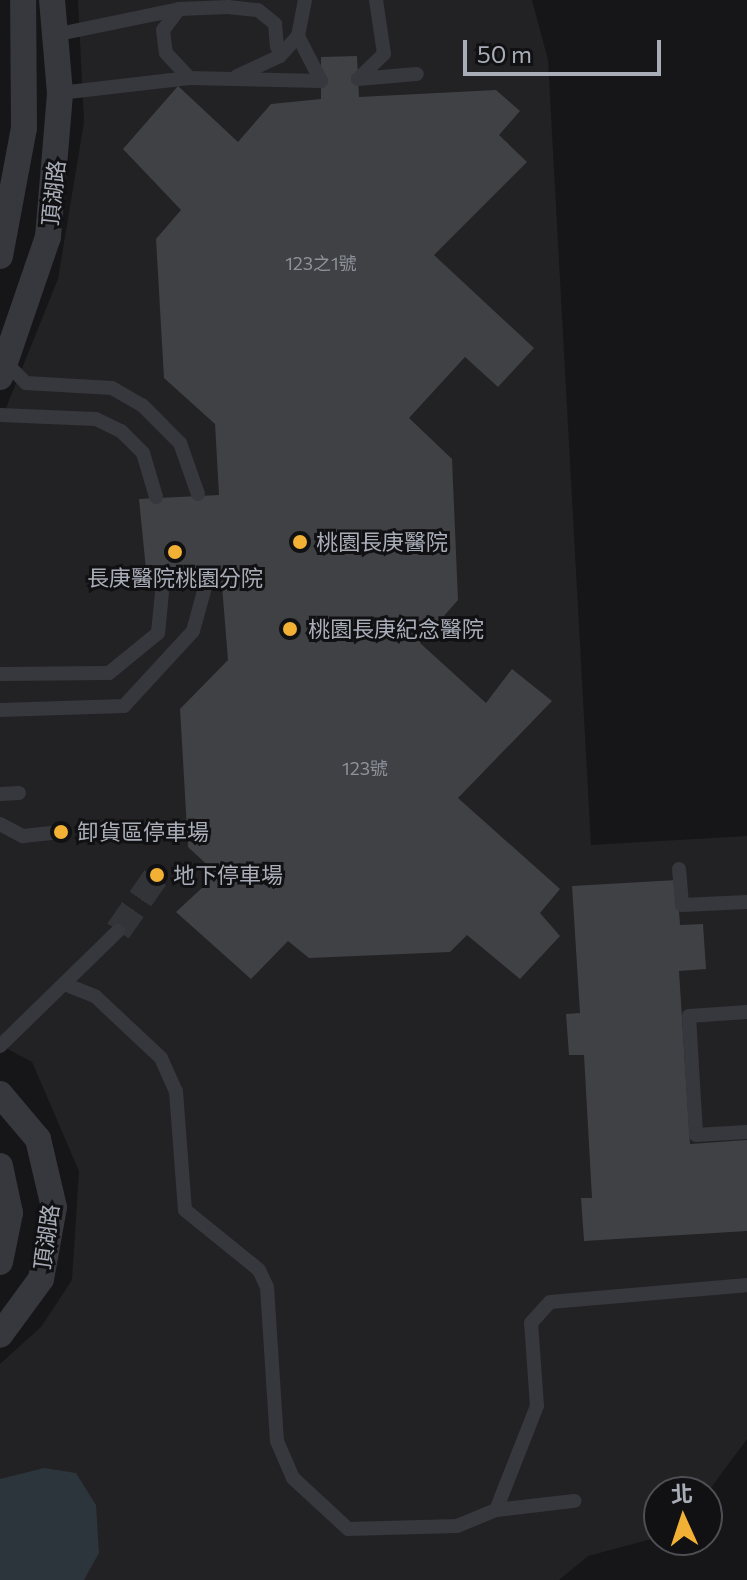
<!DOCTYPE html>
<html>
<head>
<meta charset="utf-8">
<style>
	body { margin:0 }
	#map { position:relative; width:747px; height:1580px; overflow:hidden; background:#161618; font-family:Commissioner,"Noto Sans TC",sans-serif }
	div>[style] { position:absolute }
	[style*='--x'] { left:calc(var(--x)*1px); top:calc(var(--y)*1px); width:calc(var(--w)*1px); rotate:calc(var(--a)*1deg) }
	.built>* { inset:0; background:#222225 }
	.water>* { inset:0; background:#2c353c }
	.building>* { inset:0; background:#404145 }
	.minor-tunnel>* { height:26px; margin-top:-13px; transform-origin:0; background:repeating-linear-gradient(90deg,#333438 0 26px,transparent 0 39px) }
	.service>* { height:14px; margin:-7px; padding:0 7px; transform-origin:7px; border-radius:7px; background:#37383d }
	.minor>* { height:26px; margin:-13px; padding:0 13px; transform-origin:13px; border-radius:13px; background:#37383d }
	.dots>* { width:22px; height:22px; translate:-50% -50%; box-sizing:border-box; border:4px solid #111113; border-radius:50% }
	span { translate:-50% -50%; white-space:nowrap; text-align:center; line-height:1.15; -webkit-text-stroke:6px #111113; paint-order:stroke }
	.number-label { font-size:18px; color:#8e929b }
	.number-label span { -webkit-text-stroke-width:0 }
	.street-label { font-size:22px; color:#a8adb8 }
	.poi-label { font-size:22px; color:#a8adb8 }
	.left { translate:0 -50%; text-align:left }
	.north { position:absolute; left:643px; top:1476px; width:80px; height:80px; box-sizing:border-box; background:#111113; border:2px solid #4d4f55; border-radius:50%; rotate:357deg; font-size:22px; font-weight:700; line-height:32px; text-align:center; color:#a8adb8 }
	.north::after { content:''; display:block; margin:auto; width:28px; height:36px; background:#f2b134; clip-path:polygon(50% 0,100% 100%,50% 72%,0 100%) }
	.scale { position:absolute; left:463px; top:40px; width:198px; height:36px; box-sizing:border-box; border:4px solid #a8adb8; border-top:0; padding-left:10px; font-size:24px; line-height:28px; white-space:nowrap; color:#a8adb8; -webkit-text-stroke:6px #111113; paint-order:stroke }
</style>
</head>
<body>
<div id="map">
	<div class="built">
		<div style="clip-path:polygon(78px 0,532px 0,548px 60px,591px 845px,747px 836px,747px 1439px,707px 1493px,659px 1492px,659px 1537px,588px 1556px,559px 1580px,0 1580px,0 1364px,41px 1327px,72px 1280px,79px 1171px,32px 1062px,0 1045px,0 423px,58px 279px,84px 122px)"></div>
	</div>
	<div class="water">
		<div style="clip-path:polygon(44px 1468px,76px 1473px,96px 1505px,99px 1553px,84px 1580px,0 1580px,0 1479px)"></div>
	</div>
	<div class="building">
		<div style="clip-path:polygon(357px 56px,359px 97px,496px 90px,520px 111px,499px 135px,527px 162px,434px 255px,534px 348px,498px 387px,465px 357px,409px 418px,452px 459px,458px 600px,420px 643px,486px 703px,512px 669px,552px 701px,458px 798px,560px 889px,540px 913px,560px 936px,520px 979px,467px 935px,450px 952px,309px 958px,288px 941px,251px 979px,176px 912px,217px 874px,188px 847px,180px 709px,228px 660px,222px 586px,148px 590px,139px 499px,219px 495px,215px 424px,164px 378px,156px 239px,181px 210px,123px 149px,178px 86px,238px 142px,271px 104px,321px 99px,321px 57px)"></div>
		<div style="clip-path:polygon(677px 880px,680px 925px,703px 924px,706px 969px,679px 971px,690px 1144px,747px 1140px,747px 1231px,584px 1241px,581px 1198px,592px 1198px,584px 1055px,569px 1055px,566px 1014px,580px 1013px,572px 886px)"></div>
	</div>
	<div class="minor-tunnel">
		<div style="--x:118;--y:931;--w:68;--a:-55.1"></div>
	</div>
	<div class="service">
		<div style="--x:179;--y:9;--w:26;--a:127"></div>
		<div style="--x:163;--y:30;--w:23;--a:83"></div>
		<div style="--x:166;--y:53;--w:34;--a:47"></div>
		<div style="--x:54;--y:35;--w:128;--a:-11.7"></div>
		<div style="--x:179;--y:9;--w:49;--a:-2.3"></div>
		<div style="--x:228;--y:7;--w:30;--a:6"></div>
		<div style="--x:258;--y:10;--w:22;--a:39"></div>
		<div style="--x:275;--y:24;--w:23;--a:85"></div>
		<div style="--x:237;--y:76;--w:47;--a:-24.9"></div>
		<div style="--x:280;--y:56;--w:27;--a:-48"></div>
		<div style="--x:298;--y:36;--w:37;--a:-79"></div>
		<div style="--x:358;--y:79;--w:36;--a:-44"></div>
		<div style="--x:384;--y:54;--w:55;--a:-98.4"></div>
		<div style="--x:358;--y:79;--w:59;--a:-4.8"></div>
		<div style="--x:60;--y:93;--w:130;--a:-6.6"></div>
		<div style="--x:189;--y:78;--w:132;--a:1.3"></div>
		<div style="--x:321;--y:81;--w:51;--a:-117.1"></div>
		<div style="--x:7;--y:364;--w:27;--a:45"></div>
		<div style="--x:26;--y:383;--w:86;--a:3.3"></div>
		<div style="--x:112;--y:388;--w:34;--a:30"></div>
		<div style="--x:142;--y:405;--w:54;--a:45"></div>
		<div style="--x:180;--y:443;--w:54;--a:70.6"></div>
		<div style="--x:0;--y:415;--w:96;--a:2.4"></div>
		<div style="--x:96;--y:419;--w:28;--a:26"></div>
		<div style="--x:121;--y:431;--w:31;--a:45"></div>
		<div style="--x:143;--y:453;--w:46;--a:73.5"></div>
		<div style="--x:0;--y:674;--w:109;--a:-0.5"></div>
		<div style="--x:109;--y:673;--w:63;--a:-39.2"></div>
		<div style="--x:158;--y:633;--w:41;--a:-84.4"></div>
		<div style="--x:0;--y:710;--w:124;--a:-1.8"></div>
		<div style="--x:124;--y:706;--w:102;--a:-47.4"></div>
		<div style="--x:193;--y:631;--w:41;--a:-74.6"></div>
		<div style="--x:0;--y:794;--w:19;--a:-3"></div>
		<div style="--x:0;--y:824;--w:26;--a:28"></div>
		<div style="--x:23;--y:836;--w:38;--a:-6"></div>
		<div style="--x:679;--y:869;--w:36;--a:85"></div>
		<div style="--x:682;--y:905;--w:65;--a:-2.6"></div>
		<div style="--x:67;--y:985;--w:31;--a:22"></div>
		<div style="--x:96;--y:997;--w:89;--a:43.2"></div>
		<div style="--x:161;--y:1058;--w:36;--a:66"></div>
		<div style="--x:176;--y:1091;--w:119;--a:85.7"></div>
		<div style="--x:185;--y:1210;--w:95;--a:39"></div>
		<div style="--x:259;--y:1270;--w:19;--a:65"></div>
		<div style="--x:267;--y:1287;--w:154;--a:86.3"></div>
		<div style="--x:277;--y:1441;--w:40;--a:66.6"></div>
		<div style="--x:293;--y:1478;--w:75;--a:42.8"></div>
		<div style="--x:348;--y:1529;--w:109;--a:-1.6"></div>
		<div style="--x:457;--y:1526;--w:42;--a:-22.3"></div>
		<div style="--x:496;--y:1510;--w:112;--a:-68.5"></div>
		<div style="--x:537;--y:1406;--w:83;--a:-94.1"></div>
		<div style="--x:531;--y:1323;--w:28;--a:-48"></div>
		<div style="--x:550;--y:1302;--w:198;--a:-4.9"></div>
		<div style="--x:747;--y:1012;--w:58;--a:176.1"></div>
		<div style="--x:689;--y:1016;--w:119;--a:86.6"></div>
		<div style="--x:696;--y:1135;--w:51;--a:-3.4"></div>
		<div style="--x:0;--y:1046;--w:165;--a:-44.3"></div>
		<div style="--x:496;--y:1510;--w:79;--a:-6.6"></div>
	</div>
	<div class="minor">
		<div style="--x:0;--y:256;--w:130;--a:-79.4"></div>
		<div style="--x:24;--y:128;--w:128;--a:-90.4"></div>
		<div style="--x:0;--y:377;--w:148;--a:-71.1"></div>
		<div style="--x:48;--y:237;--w:144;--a:-85.2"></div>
		<div style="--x:60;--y:93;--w:93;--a:-94.9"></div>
		<div style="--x:0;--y:1094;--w:59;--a:49.8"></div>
		<div style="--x:38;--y:1139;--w:70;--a:76.8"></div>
		<div style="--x:54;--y:1207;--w:73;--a:100.2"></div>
		<div style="--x:41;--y:1279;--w:69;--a:126.2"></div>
		<div style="--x:0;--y:1166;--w:48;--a:78"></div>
		<div style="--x:10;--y:1213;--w:50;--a:101.5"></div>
	</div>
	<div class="dots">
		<div style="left:300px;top:542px;background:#f2b134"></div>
		<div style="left:175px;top:552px;background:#f2b134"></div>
		<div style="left:290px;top:629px;background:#f2b134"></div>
		<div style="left:61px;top:832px;background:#f2b134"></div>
		<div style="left:157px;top:875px;background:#f2b134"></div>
	</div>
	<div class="number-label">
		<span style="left:321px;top:263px">123之1號</span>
		<span style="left:365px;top:768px">123號</span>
	</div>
	<div class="street-label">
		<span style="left:53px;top:193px;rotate:-84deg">頂湖路</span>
		<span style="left:46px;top:1237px;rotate:-82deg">頂湖路</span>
	</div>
	<div class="poi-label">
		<span class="left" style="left:316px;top:542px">桃園長庚醫院</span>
		<span style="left:175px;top:578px">長庚醫院桃園分院</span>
		<span class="left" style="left:308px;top:629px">桃園長庚紀念醫院</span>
		<span class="left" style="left:77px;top:832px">卸貨區停車場</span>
		<span class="left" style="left:173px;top:875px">地下停車場</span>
	</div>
	<div class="north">北</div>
	<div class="scale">50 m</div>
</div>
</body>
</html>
